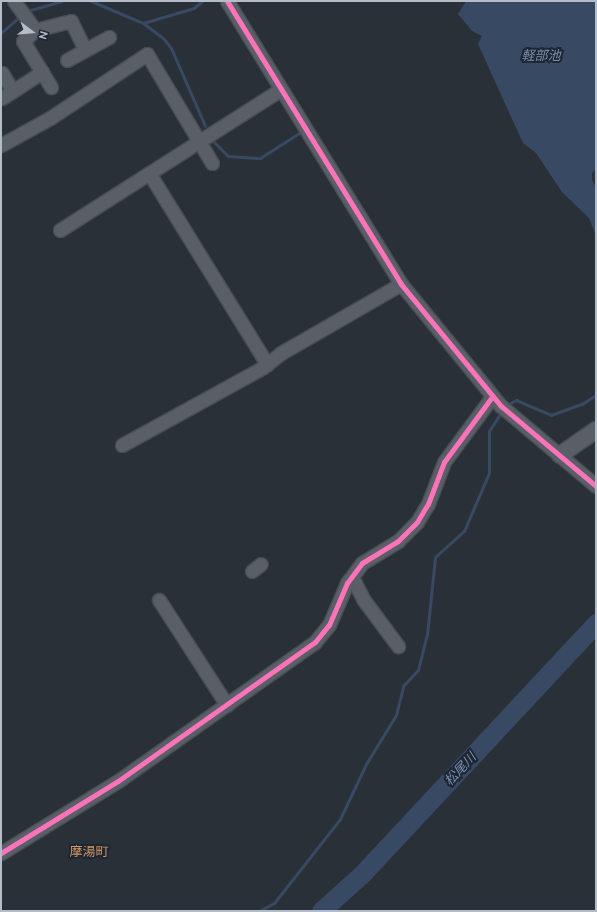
<!DOCTYPE html>
<html>
<head>
<meta charset="utf-8">
<style>
	body { margin:0 }
	#map { position:relative; width:597px; height:912px; overflow:hidden; background:#2a3038; font-family:Ubuntu,"Noto Sans JP",sans-serif }
	div>[style] { position:absolute }
	[style*='--x'] { left:calc(var(--x)*1px); top:calc(var(--y)*1px); width:calc(var(--w)*1px); rotate:calc(var(--a)*1deg) }
	.water>* { inset:0; background:#384963 }
	.stream>* { height:3px; margin:-1.5px; padding:0 1.5px; transform-origin:1.5px; border-radius:1.5px; background:#384963 }
	.river>* { height:19px; margin:-9.5px; padding:0 9.5px; transform-origin:9.5px; border-radius:9.5px; background:#384963 }
	.roads { filter:drop-shadow(1px 0 #484c53) drop-shadow(-1px 0 #484c53) drop-shadow(0 1px #484c53) drop-shadow(0 -1px #484c53) }
	.minor>* { height:13px; margin:-6.5px; padding:0 6.5px; transform-origin:6.5px; border-radius:6.5px; background:#5a5e66 }
	.tertiary>* { height:16px; margin:-8px; padding:0 8px; transform-origin:8px; border-radius:8px; background:#5a5e66 }
	.cycleway>* { height:5px; margin:-2.5px; padding:0 2.5px; transform-origin:2.5px; border-radius:2.5px; background:#fb73b8 }
	span { translate:-50% -50%; white-space:nowrap; text-align:center; line-height:1.15; -webkit-text-stroke:4px #1d2633; paint-order:stroke }
	.water-label { font-size:13px; color:#7c92b1; font-style:italic }
	.neighbourhood-label { font-size:13px; color:#d59563 }
	.frame { position:absolute; inset:0; border:2px solid #b4bcc9; pointer-events:none }
	.north { position:absolute; left:12px; top:12px; width:40px; height:40px; -webkit-text-stroke:3px #1d2633; paint-order:stroke; rotate:106deg; font-size:11px; font-weight:700; line-height:16px; text-align:center; color:#b4bcc9 }
	.north::after { content:''; display:block; margin:auto; width:14px; height:18px; background:#b4bcc9; clip-path:polygon(50% 0,100% 100%,50% 72%,0 100%) }
</style>
</head>
<body>
<div id="map">
	<div class="water">
		<div style="clip-path:polygon(466px 1px,596px 1px,596px 169px,592px 173px,592px 180px,596px 188px,596px 236px,589px 218px,562px 192px,536px 153px,523px 143px,478px 44px,482px 36px,472px 31px,458px 14px)"></div>
	</div>
	<div class="stream">
		<div style="--x:91;--y:1;--w:56;--a:22.9"></div>
		<div style="--x:143;--y:23;--w:25;--a:37"></div>
		<div style="--x:163;--y:38;--w:13;--a:51"></div>
		<div style="--x:171;--y:48;--w:85;--a:66.4"></div>
		<div style="--x:27;--y:11;--w:36;--a:-16"></div>
		<div style="--x:143;--y:23;--w:53;--a:-16.4"></div>
		<div style="--x:194;--y:8;--w:11;--a:-41"></div>
		<div style="--x:1;--y:33;--w:25;--a:-42"></div>
		<div style="--x:211;--y:139;--w:24;--a:45"></div>
		<div style="--x:228;--y:156;--w:32;--a:4"></div>
		<div style="--x:260;--y:158;--w:46;--a:-32.7"></div>
		<div style="--x:505;--y:406;--w:13;--a:-29"></div>
		<div style="--x:516;--y:400;--w:38;--a:23"></div>
		<div style="--x:551;--y:415;--w:33;--a:-20"></div>
		<div style="--x:582;--y:404;--w:17;--a:-33"></div>
		<div style="--x:259;--y:911;--w:17;--a:-28"></div>
		<div style="--x:274;--y:903;--w:107;--a:-51.8"></div>
		<div style="--x:340;--y:819;--w:61;--a:-64.7"></div>
		<div style="--x:366;--y:764;--w:57;--a:-58.5"></div>
		<div style="--x:396;--y:715;--w:30;--a:-76"></div>
		<div style="--x:403;--y:686;--w:22;--a:-47"></div>
		<div style="--x:418;--y:670;--w:36;--a:-76"></div>
		<div style="--x:427;--y:635;--w:78;--a:-84.1"></div>
		<div style="--x:435;--y:557;--w:39;--a:-42"></div>
		<div style="--x:464;--y:531;--w:63;--a:-66.7"></div>
		<div style="--x:489;--y:473;--w:42;--a:-90"></div>
		<div style="--x:489;--y:431;--w:24;--a:-57"></div>
	</div>
	<div class="river">
		<div style="--x:321;--y:911;--w:57;--a:-42.1"></div>
		<div style="--x:363;--y:873;--w:342;--a:-47"></div>
	</div>
	<div class="roads">
		<div class="minor">
			<div style="--x:14;--y:1;--w:36;--a:54"></div>
			<div style="--x:35;--y:30;--w:37;--a:-14"></div>
			<div style="--x:71;--y:21;--w:32;--a:64"></div>
			<div style="--x:227;--y:1;--w:332;--a:58.4"></div>
			<div style="--x:401;--y:284;--w:158;--a:50.7"></div>
			<div style="--x:501;--y:406;--w:124;--a:40.1"></div>
			<div style="--x:35;--y:30;--w:16;--a:137"></div>
			<div style="--x:23;--y:41;--w:54;--a:58.7"></div>
			<div style="--x:67;--y:60;--w:48;--a:-28.7"></div>
			<div style="--x:2;--y:73;--w:21;--a:59"></div>
			<div style="--x:2;--y:98;--w:48;--a:-33"></div>
			<div style="--x:1;--y:145;--w:56;--a:-28.9"></div>
			<div style="--x:50;--y:118;--w:116;--a:-33.4"></div>
			<div style="--x:147;--y:54;--w:127;--a:59.2"></div>
			<div style="--x:149;--y:173;--w:225;--a:58.3"></div>
			<div style="--x:60;--y:230;--w:262;--a:-32.5"></div>
			<div style="--x:122;--y:445;--w:160;--a:-28.8"></div>
			<div style="--x:262;--y:368;--w:24;--a:-38"></div>
			<div style="--x:281;--y:353;--w:138;--a:-29.9"></div>
			<div style="--x:252;--y:571;--w:11;--a:-38"></div>
			<div style="--x:352;--y:577;--w:25;--a:63"></div>
			<div style="--x:363;--y:599;--w:59;--a:53.3"></div>
			<div style="--x:159;--y:600;--w:125;--a:57.1"></div>
			<div style="--x:1;--y:853;--w:137;--a:-31.6"></div>
			<div style="--x:118;--y:781;--w:241;--a:-35.2"></div>
			<div style="--x:315;--y:642;--w:22;--a:-51"></div>
			<div style="--x:329;--y:625;--w:46;--a:-66.8"></div>
			<div style="--x:347;--y:583;--w:25;--a:-53"></div>
			<div style="--x:362;--y:563;--w:42;--a:-31.4"></div>
			<div style="--x:398;--y:541;--w:27;--a:-45"></div>
			<div style="--x:417;--y:522;--w:21;--a:-59"></div>
			<div style="--x:428;--y:504;--w:45;--a:-69.1"></div>
			<div style="--x:444;--y:462;--w:81;--a:-53.6"></div>
		</div>
		<div class="tertiary">
			<div style="--x:560;--y:455;--w:44;--a:-34.8"></div>
		</div>
	</div>
	<div class="cycleway">
		<div style="--x:227;--y:1;--w:332;--a:58.4"></div>
		<div style="--x:401;--y:284;--w:158;--a:50.7"></div>
		<div style="--x:501;--y:406;--w:124;--a:40.1"></div>
		<div style="--x:1;--y:853;--w:137;--a:-31.6"></div>
		<div style="--x:118;--y:781;--w:241;--a:-35.2"></div>
		<div style="--x:315;--y:642;--w:22;--a:-51"></div>
		<div style="--x:329;--y:625;--w:46;--a:-66.8"></div>
		<div style="--x:347;--y:583;--w:25;--a:-53"></div>
		<div style="--x:362;--y:563;--w:42;--a:-31.4"></div>
		<div style="--x:398;--y:541;--w:27;--a:-45"></div>
		<div style="--x:417;--y:522;--w:21;--a:-59"></div>
		<div style="--x:428;--y:504;--w:45;--a:-69.1"></div>
		<div style="--x:444;--y:462;--w:81;--a:-53.6"></div>
	</div>
	<div class="water-label">
		<span style="left:541px;top:55px">軽部池</span>
		<span style="left:460px;top:769px;rotate:-47deg">松尾川</span>
	</div>
	<div class="neighbourhood-label">
		<span style="left:89px;top:851px">摩湯町</span>
	</div>
	<div class="frame"></div>
	<div class="north">N</div>
</div>
</body>
</html>
